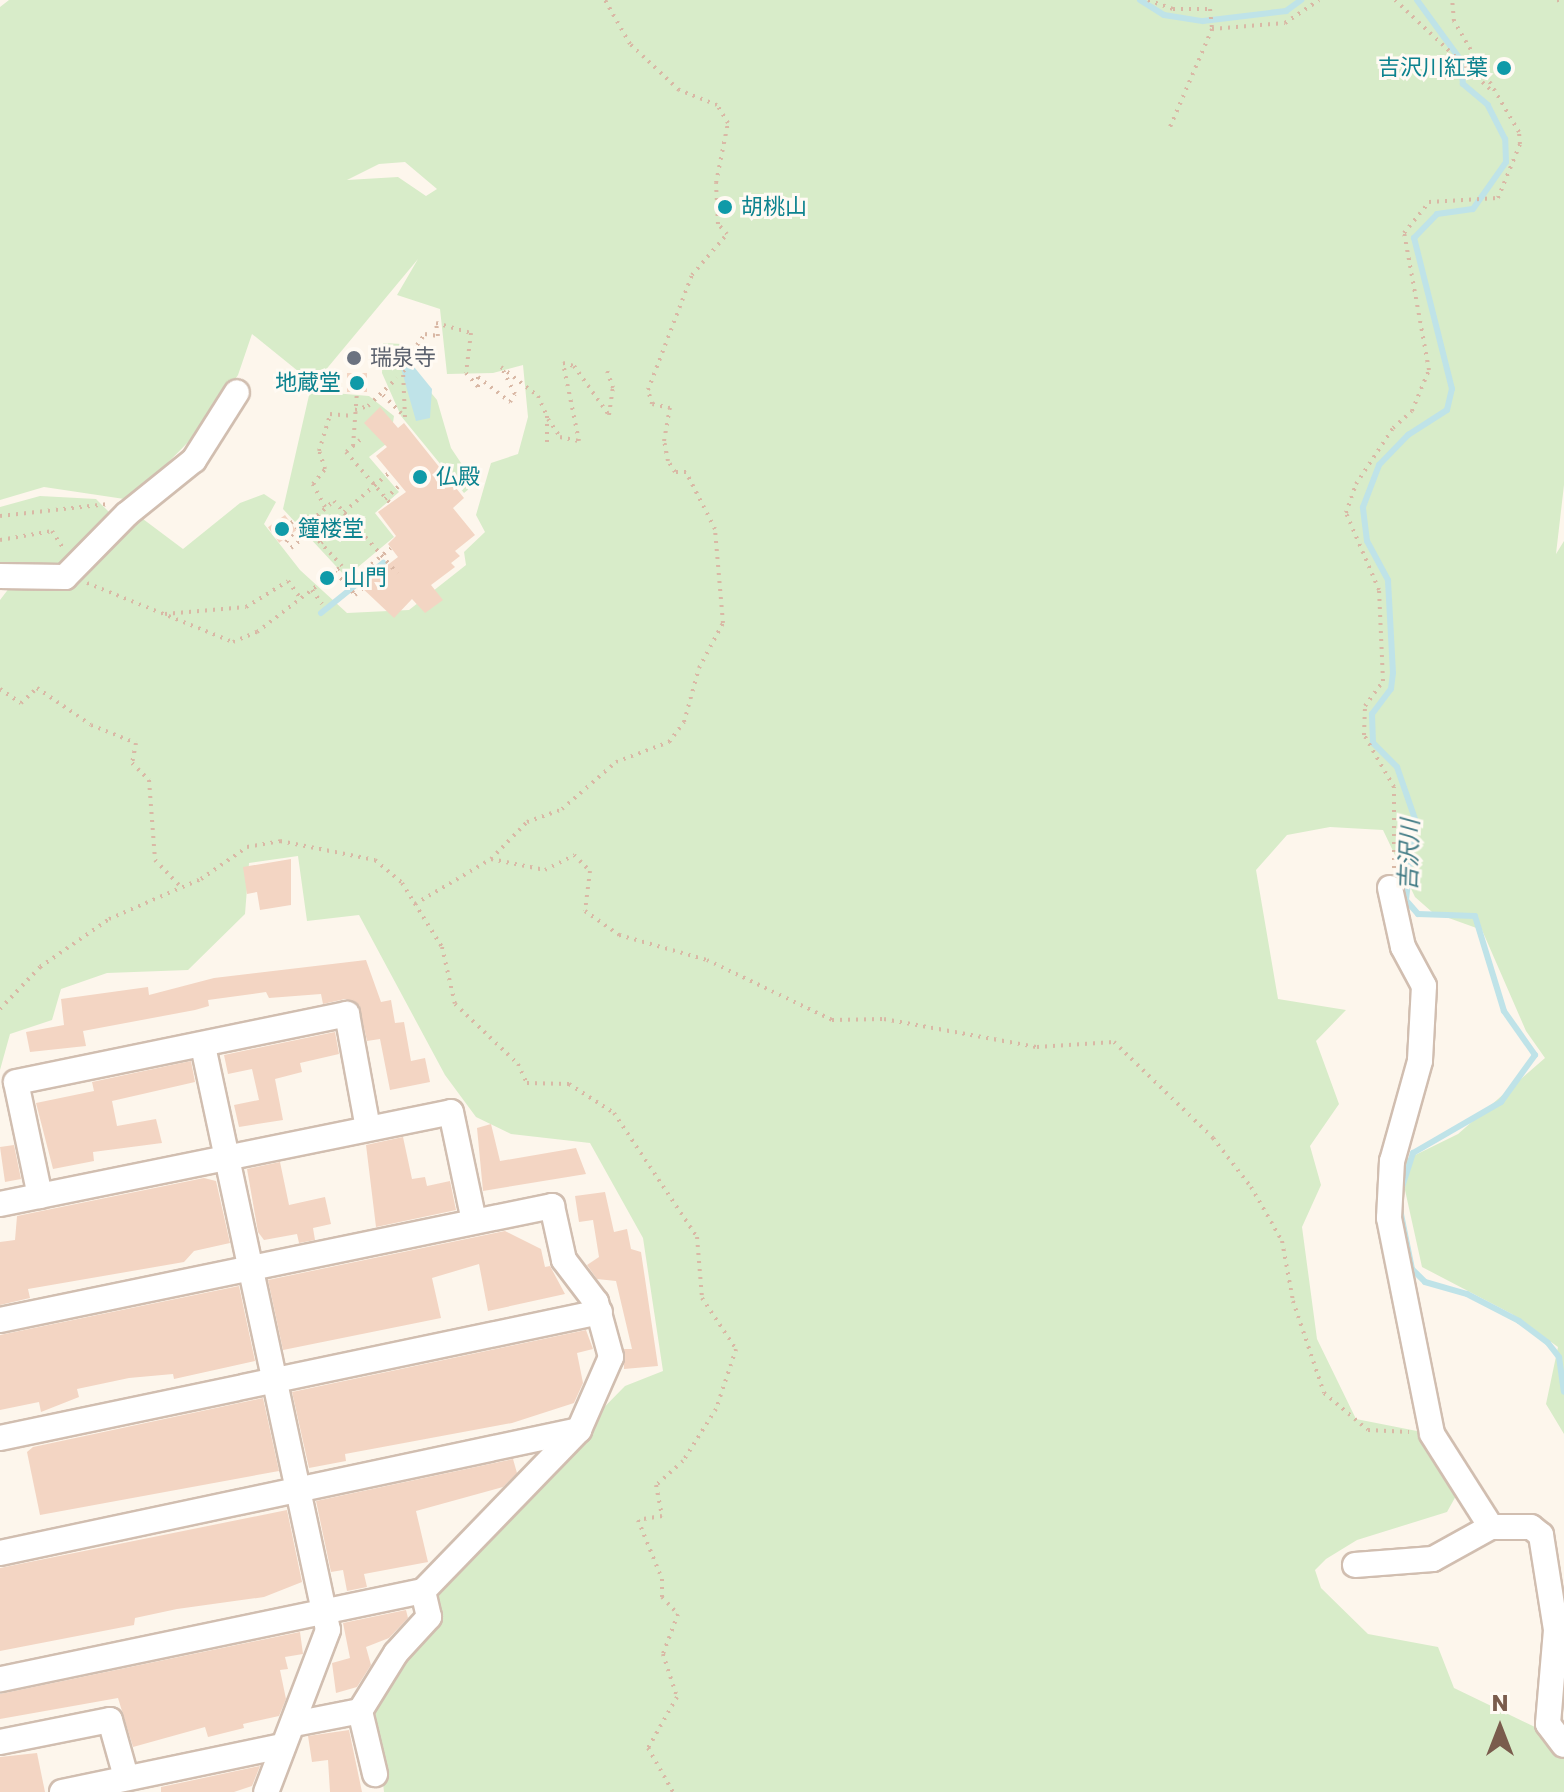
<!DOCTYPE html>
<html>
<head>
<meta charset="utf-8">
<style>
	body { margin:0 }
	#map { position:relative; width:1564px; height:1792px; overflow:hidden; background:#fdf6ec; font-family:Poppins,"Noto Sans JP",sans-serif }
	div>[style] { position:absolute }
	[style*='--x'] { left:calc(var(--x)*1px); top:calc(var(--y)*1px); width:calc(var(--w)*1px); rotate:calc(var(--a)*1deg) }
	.green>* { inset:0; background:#d8ecc9 }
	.water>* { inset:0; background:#bfe3e8 }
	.stream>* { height:6px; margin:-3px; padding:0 3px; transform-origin:3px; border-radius:3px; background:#bfe3e8 }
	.building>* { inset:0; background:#f3d5c3; transform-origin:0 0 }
	.path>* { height:4px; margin-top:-2px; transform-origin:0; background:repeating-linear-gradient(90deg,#d9b8a5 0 2px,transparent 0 8px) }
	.roads { filter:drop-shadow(2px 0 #d1beb0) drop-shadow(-2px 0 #d1beb0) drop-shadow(0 2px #d1beb0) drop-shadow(0 -2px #d1beb0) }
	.minor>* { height:24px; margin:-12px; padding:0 12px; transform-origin:12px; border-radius:12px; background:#fff }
	.dots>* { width:22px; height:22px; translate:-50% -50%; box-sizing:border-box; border:4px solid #fffaf3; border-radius:50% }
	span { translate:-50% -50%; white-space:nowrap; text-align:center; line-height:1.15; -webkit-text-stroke:6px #fffaf3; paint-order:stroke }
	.culture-label { font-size:22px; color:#0d838f }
	.right { translate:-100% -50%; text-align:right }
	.left { translate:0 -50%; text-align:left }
	.worship-label { font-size:22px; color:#5b616d }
	.water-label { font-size:24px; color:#437c86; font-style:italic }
	.north { position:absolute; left:1460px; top:1688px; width:80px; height:80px; -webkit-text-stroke:6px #fffaf3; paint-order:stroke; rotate:0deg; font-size:22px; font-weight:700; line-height:32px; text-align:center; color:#7a5c4d }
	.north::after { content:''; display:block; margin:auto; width:28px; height:36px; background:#7a5c4d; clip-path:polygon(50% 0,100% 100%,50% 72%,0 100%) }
</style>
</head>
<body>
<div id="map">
	<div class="green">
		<div style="clip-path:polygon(evenodd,9px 0,1564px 0,1564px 485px,1556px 554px,1564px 541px,1564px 1434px,1546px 1404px,1558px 1347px,1512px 1314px,1422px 1267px,1399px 1163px,1458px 1134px,1545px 1058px,1526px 1031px,1482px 930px,1432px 912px,1415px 897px,1383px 830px,1330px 827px,1287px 835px,1256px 870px,1278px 999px,1346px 1010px,1316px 1041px,1339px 1104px,1310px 1146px,1321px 1185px,1302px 1227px,1317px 1339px,1356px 1419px,1432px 1434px,1457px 1494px,1447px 1512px,1357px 1540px,1326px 1559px,1315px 1570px,1321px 1588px,1368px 1634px,1438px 1647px,1454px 1688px,1564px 1741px,1564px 1792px,384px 1792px,374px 1701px,443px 1614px,435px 1589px,544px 1485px,575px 1437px,625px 1386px,663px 1371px,643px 1238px,590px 1143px,511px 1134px,476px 1117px,445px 1075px,359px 915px,307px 921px,298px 856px,249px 863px,245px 914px,188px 970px,107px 973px,61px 989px,52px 1020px,10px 1034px,0 1070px,0 600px,13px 583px,0 571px,0 507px,40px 496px,96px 499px,116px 519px,105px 550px,143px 519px,183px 549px,240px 503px,264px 494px,276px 502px,264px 524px,300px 570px,347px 613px,409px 610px,466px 565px,464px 552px,485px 532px,476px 515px,491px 463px,518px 454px,528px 417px,523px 365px,493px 373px,447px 374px,440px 309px,397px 295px,418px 259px,314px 384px,252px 334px,238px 375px,203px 427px,131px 500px,44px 487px,0 500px,0 7px,9px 0,405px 162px,437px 189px,426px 196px,398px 177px,347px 180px,379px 164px,405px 162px)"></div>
		<div style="clip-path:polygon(383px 343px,402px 344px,413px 371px,437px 400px,451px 448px,475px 484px,464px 493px,401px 416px,382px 373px)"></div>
		<div style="clip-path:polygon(310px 391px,369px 396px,394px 416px,390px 441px,369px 457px,399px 492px,375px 513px,394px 537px,346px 577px,283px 509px)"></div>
	</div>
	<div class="water">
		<div style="clip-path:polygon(428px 349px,430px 355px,406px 357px,432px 389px,430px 418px,416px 421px,397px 354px)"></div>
	</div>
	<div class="stream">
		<div style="--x:1140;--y:0;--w:28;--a:32"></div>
		<div style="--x:1164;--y:15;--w:39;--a:9"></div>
		<div style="--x:1203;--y:21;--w:84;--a:-6.9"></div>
		<div style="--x:1286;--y:11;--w:19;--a:-36"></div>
		<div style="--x:321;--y:613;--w:80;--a:-38.9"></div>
		<div style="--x:1401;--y:1190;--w:39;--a:-72"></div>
		<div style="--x:1413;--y:1153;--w:102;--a:-30.1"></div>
		<div style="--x:1501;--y:1102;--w:58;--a:-54.1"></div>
		<div style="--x:1535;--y:1055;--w:54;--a:-125.2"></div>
		<div style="--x:1504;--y:1011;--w:99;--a:-107"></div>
		<div style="--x:1475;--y:916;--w:57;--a:-178"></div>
		<div style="--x:1418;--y:914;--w:18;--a:-131"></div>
		<div style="--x:1406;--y:900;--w:81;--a:-83.7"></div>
		<div style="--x:1415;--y:819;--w:55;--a:-109.1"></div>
		<div style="--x:1397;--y:767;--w:34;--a:-135"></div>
		<div style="--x:1373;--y:743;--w:29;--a:-92"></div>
		<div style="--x:1372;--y:714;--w:31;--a:-53"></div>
		<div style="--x:1391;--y:689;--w:16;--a:-83"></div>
		<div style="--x:1393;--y:673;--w:93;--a:-93.1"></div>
		<div style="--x:1388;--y:580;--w:44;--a:-118.3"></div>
		<div style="--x:1367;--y:541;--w:34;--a:-97"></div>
		<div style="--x:1363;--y:507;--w:45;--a:-69.1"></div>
		<div style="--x:1379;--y:465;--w:42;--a:-46"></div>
		<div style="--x:1408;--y:435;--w:46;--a:-32.7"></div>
		<div style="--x:1447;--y:410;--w:22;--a:-77"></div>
		<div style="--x:1452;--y:389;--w:156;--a:-104.1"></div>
		<div style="--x:1414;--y:238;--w:33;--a:-46"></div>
		<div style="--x:1437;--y:214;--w:36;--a:-8"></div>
		<div style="--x:1473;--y:209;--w:57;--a:-54.9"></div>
		<div style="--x:1506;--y:162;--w:23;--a:-92"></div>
		<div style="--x:1505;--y:139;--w:38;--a:-117"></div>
		<div style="--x:1488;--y:105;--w:33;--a:-140"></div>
		<div style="--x:1463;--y:84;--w:25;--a:-97"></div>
		<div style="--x:1460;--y:59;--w:73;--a:-126.1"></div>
		<div style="--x:1400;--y:1209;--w:61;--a:78.7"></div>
		<div style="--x:1412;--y:1269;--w:18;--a:45"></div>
		<div style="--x:1425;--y:1282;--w:44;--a:15.9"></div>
		<div style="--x:1467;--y:1294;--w:59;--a:27.4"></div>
		<div style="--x:1519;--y:1321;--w:36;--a:37"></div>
		<div style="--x:1548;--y:1343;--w:18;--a:52"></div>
		<div style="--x:1559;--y:1357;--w:35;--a:82"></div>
	</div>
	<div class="building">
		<div style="left:347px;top:373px;width:20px;height:19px"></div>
		<div style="clip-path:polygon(380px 407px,398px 428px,404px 423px,464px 498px,453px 508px,475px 535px,455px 551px,460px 556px,451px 563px,455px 567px,431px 585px,443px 600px,425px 613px,412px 599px,394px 618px,360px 586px,398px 557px,388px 544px,396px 536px,378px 512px,406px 492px,376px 456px,387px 447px,364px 423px)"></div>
		<div style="left:285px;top:515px;width:19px;height:21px;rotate:54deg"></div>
		<div style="clip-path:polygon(291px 859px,291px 905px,260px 910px,257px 892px,247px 894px,243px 867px)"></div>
		<div style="clip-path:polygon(366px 960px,381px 1002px,391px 1000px,395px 1023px,404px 1022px,411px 1061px,425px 1058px,430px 1082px,390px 1090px,380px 1039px,367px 1041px,359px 1005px,345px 999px,323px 1004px,321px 994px,269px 998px,266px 992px,208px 1000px,209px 1006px,195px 1010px,83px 1031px,86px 1046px,30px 1052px,26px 1032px,64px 1025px,61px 999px,148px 987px,149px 995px,214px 978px)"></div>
		<div style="clip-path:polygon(335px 1032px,339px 1054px,300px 1063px,302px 1072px,275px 1079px,283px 1120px,239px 1127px,234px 1105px,259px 1100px,252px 1069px,228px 1074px,224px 1055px)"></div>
		<div style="clip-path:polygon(191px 1061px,195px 1082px,112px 1101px,117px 1126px,156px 1119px,162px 1143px,93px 1152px,94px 1161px,53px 1169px,36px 1103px,94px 1091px,92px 1082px)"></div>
		<div style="clip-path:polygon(491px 1124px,500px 1161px,576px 1148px,586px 1174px,483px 1191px,477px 1128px)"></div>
		<div style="clip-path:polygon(403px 1137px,412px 1179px,425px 1177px,427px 1186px,450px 1181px,456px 1210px,376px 1227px,366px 1145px)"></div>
		<div style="clip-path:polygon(14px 1145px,21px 1179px,5px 1182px,0 1147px)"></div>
		<div style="clip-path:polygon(280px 1162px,289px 1205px,325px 1197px,331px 1224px,313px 1228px,315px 1240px,299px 1243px,297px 1234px,264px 1240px,258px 1232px,247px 1169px)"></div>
		<div style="clip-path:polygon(204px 1178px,216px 1181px,230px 1243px,194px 1251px,184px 1262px,28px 1289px,30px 1298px,0 1305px,0 1242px,15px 1240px,17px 1216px)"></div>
		<div style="clip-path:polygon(605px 1192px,614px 1232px,627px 1229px,631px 1249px,641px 1252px,658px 1366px,624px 1369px,624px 1349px,632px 1349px,616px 1281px,597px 1279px,587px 1265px,599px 1257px,593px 1220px,579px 1222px,575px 1196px)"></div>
		<div style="clip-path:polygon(505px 1231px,541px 1249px,545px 1267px,550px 1266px,565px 1294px,488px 1311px,479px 1264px,432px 1278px,441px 1318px,283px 1350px,268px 1280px)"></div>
		<div style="clip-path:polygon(239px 1286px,255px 1361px,174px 1379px,173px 1374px,129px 1378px,77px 1389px,79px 1397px,41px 1412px,39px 1402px,0 1410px,0 1335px)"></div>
		<div style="clip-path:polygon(586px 1330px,593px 1349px,577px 1353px,583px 1383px,574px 1403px,512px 1423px,345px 1454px,346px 1461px,309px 1468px,292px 1392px)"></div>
		<div style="clip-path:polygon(263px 1398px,279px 1471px,40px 1515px,27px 1452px,33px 1447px)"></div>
		<div style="clip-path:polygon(513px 1459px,517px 1473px,503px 1487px,416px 1511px,428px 1562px,364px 1574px,367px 1587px,347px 1591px,343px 1570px,331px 1572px,316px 1501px)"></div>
		<div style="clip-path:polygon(287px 1510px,302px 1582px,264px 1597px,177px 1609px,135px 1618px,134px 1625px,0 1651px,0 1568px)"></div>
		<div style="clip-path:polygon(406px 1610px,408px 1618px,389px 1638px,366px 1647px,371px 1665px,357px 1687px,336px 1693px,332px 1663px,350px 1658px,343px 1623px)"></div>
		<div style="clip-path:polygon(300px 1632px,303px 1654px,285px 1657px,288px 1669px,280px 1670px,286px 1699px,279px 1716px,243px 1724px,244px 1728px,208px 1737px,205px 1727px,133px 1747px,118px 1698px,0 1719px,0 1694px)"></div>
		<div style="clip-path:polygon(349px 1730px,362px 1792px,330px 1792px,328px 1760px,312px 1762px,308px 1736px)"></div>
		<div style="clip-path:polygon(37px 1753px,45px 1792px,0 1792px,0 1757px)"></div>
		<div style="clip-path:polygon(260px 1766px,252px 1786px,234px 1792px,161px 1792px,161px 1787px)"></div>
	</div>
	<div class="path">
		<div style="--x:1148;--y:0;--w:27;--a:20"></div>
		<div style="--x:1173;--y:9;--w:37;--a:0"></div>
		<div style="--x:1210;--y:9;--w:20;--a:84"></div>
		<div style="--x:1212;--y:29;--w:107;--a:113.2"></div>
		<div style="--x:1395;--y:0;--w:132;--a:43.2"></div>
		<div style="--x:1557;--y:0;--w:7;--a:16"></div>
		<div style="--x:1212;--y:29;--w:73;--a:-4.7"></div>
		<div style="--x:1285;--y:23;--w:41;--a:-34.1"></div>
		<div style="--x:383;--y:395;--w:31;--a:45"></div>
		<div style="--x:405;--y:417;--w:46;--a:-92.5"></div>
		<div style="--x:403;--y:371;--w:19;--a:-32"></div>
		<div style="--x:419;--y:361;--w:16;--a:-97"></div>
		<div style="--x:417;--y:345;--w:14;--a:-54"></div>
		<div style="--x:425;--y:334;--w:13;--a:9"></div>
		<div style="--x:438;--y:336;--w:13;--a:-99"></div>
		<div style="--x:436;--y:323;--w:36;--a:16"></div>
		<div style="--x:471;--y:333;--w:40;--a:97.1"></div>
		<div style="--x:466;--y:373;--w:18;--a:49"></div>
		<div style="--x:478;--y:387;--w:10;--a:-90"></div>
		<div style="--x:478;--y:377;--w:41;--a:38"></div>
		<div style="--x:510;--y:402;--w:9;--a:-58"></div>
		<div style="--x:515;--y:394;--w:30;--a:-117"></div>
		<div style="--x:501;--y:367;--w:47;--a:38.1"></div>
		<div style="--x:538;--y:396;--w:22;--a:66"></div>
		<div style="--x:547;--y:416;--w:30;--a:90"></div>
		<div style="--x:355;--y:410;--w:14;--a:-17"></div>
		<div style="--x:368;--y:406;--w:40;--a:-44"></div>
		<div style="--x:548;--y:419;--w:22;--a:56"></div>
		<div style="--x:560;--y:437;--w:19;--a:12"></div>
		<div style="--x:579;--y:441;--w:80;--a:-101.6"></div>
		<div style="--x:563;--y:363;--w:11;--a:15"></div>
		<div style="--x:574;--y:366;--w:60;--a:54.5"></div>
		<div style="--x:609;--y:415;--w:27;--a:-82"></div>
		<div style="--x:613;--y:388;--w:18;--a:-109"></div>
		<div style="--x:360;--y:440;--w:18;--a:139"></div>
		<div style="--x:346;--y:452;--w:67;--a:49.2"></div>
		<div style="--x:353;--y:446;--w:54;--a:-85.8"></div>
		<div style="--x:385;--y:499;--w:18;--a:-43"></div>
		<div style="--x:325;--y:507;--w:26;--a:-118"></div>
		<div style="--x:313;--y:484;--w:19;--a:-51"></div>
		<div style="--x:325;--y:469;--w:19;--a:-108"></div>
		<div style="--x:319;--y:451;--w:39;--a:-73"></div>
		<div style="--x:330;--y:414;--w:23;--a:5"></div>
		<div style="--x:344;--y:512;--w:61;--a:-41"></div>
		<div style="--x:0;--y:516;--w:109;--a:-6.3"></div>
		<div style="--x:291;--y:523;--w:5;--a:-37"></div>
		<div style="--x:0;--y:540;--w:53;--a:-9.8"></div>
		<div style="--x:52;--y:531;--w:20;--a:57"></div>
		<div style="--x:286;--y:542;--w:26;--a:-50"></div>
		<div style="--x:321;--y:543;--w:38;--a:-42"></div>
		<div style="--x:291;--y:548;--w:25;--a:-40"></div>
		<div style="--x:335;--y:572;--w:18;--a:47"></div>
		<div style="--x:347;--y:585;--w:57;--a:-40.1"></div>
		<div style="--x:331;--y:574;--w:14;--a:-36"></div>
		<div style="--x:342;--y:566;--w:54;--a:-132.8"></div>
		<div style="--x:305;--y:526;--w:38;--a:-41"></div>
		<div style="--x:334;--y:501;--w:96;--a:48.8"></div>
		<div style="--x:87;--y:583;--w:157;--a:22"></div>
		<div style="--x:233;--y:642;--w:26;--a:-23"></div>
		<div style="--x:257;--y:632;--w:82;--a:-37.6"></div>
		<div style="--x:347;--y:585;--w:13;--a:51"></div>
		<div style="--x:355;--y:595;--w:9;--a:-41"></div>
		<div style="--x:312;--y:590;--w:17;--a:54"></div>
		<div style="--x:165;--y:614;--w:81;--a:-4.9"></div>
		<div style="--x:246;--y:607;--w:49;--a:-31.8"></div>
		<div style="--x:288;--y:581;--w:22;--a:54"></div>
		<div style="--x:0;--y:689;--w:25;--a:34"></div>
		<div style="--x:21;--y:703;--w:22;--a:-43"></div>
		<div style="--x:37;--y:688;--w:65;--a:34.4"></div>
		<div style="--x:91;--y:725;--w:48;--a:21.8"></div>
		<div style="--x:136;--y:743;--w:20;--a:101"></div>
		<div style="--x:132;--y:763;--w:24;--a:45"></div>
		<div style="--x:149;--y:780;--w:80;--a:85.7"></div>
		<div style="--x:155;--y:860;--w:39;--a:46"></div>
		<div style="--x:491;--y:859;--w:55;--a:11.5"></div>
		<div style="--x:545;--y:870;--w:33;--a:-27"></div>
		<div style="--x:574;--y:855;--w:23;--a:45"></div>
		<div style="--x:590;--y:871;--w:40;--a:97.1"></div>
		<div style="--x:585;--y:911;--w:42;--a:35.2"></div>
		<div style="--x:619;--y:935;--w:91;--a:15.9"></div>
		<div style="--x:707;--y:960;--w:139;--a:25.6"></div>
		<div style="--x:832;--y:1020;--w:52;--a:-1.1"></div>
		<div style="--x:884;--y:1019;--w:156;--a:10.4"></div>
		<div style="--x:1037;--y:1047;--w:77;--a:-3.7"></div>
		<div style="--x:1114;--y:1042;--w:138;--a:44.1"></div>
		<div style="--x:1213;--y:1138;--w:62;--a:52.2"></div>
		<div style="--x:1251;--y:1187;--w:62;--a:60.1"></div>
		<div style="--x:1282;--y:1241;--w:61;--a:79.6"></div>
		<div style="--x:1293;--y:1301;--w:97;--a:71.4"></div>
		<div style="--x:1324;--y:1393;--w:57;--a:40.1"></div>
		<div style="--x:1368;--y:1430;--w:41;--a:2.8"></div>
		<div style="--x:1394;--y:868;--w:81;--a:-90"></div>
		<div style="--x:1394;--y:787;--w:60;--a:-120"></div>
		<div style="--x:1364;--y:735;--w:29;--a:-88"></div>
		<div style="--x:1365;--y:706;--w:31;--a:-54"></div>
		<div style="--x:1383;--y:681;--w:91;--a:-92.5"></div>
		<div style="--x:1379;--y:590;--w:84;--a:-113.2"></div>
		<div style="--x:1346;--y:513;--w:31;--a:-71"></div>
		<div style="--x:1356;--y:484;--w:67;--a:-56.5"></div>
		<div style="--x:1393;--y:428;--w:25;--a:-42"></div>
		<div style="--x:1412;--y:411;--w:44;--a:-67.5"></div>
		<div style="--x:1429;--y:370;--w:139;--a:-100.3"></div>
		<div style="--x:1404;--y:233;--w:40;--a:-51"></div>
		<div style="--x:1429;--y:202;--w:69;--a:-3.3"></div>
		<div style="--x:1498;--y:198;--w:58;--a:-67.8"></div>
		<div style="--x:1520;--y:144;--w:12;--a:-95"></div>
		<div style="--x:1519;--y:132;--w:129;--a:-120.4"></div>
		<div style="--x:1454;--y:21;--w:21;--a:-95"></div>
		<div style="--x:415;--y:904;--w:88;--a:-30.6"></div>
		<div style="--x:491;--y:859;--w:52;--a:-45.8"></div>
		<div style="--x:527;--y:822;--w:37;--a:-20"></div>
		<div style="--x:562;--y:809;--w:72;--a:-41"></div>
		<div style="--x:616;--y:762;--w:57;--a:-20.7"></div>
		<div style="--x:669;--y:742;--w:25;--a:-53"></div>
		<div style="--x:684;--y:722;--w:56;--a:-74.5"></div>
		<div style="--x:699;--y:668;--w:51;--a:-61.9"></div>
		<div style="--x:723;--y:623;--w:94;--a:-94.9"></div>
		<div style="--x:715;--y:529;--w:64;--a:-117"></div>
		<div style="--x:686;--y:472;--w:11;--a:180"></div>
		<div style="--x:675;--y:472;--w:13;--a:-122"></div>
		<div style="--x:668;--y:461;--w:20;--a:-101"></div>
		<div style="--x:664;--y:441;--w:34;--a:-80"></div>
		<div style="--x:670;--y:408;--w:18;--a:-167"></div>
		<div style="--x:652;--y:404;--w:15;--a:-106"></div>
		<div style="--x:648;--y:390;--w:123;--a:-69.1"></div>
		<div style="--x:692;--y:275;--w:54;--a:-49.5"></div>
		<div style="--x:727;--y:234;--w:13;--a:-132"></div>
		<div style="--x:718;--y:224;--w:41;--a:-92.8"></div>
		<div style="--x:716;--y:183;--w:61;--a:-78.7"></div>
		<div style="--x:728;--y:123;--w:21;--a:-121"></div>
		<div style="--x:717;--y:105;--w:41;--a:-158.5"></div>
		<div style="--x:679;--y:90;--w:67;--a:-136.8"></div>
		<div style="--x:630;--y:44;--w:51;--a:-119.6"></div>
		<div style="--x:0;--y:1009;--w:58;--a:-46.4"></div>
		<div style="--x:40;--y:967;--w:84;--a:-34.8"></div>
		<div style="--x:109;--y:919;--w:100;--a:-23.5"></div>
		<div style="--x:201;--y:879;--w:56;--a:-34.8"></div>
		<div style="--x:247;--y:847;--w:34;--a:-10"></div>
		<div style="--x:280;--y:841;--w:97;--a:11.3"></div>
		<div style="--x:375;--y:860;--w:35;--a:40"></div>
		<div style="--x:402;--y:883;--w:75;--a:58"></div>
		<div style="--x:442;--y:947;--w:58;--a:77.2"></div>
		<div style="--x:455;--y:1004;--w:87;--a:43.6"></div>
		<div style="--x:518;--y:1064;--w:21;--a:65"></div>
		<div style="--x:527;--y:1083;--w:42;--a:1.4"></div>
		<div style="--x:569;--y:1084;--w:54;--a:32.8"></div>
		<div style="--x:614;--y:1113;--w:149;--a:56.2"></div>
		<div style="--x:697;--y:1237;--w:61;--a:85.3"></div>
		<div style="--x:702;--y:1298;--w:61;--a:56.3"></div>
		<div style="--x:736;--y:1349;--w:63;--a:108.4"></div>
		<div style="--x:716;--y:1409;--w:62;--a:122.4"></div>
		<div style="--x:683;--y:1461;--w:36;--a:138"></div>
		<div style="--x:656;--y:1485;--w:32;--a:79"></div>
		<div style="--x:662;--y:1516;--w:24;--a:171"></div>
		<div style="--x:638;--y:1520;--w:64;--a:67.9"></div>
		<div style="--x:662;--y:1579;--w:18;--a:90"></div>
		<div style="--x:662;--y:1597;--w:23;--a:47"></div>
		<div style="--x:678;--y:1614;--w:43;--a:110.6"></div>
		<div style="--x:663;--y:1654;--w:45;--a:72"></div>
		<div style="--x:677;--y:1697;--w:59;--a:119.6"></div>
		<div style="--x:648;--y:1748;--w:51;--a:60.4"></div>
	</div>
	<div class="roads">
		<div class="minor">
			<div style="--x:0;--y:576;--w:65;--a:0.9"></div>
			<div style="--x:65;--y:577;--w:88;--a:-45.5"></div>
			<div style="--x:127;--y:514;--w:86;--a:-38.9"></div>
			<div style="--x:194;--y:460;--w:80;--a:-57.7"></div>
			<div style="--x:1390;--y:888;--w:60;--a:77.6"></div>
			<div style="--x:1403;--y:947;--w:44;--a:61.7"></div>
			<div style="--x:1424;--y:986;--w:75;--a:93.1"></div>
			<div style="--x:1420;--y:1061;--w:104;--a:105.6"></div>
			<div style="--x:1392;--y:1161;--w:57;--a:93"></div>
			<div style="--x:1389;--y:1218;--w:220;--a:78.7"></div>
			<div style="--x:1432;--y:1434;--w:110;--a:57.6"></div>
			<div style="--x:203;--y:1046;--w:597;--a:77.92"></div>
			<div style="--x:328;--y:1630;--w:173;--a:110.9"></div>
			<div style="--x:40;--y:1196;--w:116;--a:-101.9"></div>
			<div style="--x:16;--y:1082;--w:338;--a:-11.6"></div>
			<div style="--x:347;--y:1014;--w:116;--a:79.6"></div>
			<div style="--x:0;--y:1204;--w:460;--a:-11.5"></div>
			<div style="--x:451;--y:1112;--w:111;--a:78.1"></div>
			<div style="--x:0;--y:1320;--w:564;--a:-11.67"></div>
			<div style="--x:552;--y:1206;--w:55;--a:77.5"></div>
			<div style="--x:564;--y:1260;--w:53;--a:52.7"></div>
			<div style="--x:596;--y:1302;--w:57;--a:74.7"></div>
			<div style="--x:611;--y:1357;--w:80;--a:113.7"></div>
			<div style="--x:579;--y:1430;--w:224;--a:134.1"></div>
			<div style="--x:423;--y:1591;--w:432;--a:168.2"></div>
			<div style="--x:0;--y:1438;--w:613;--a:-11.86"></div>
			<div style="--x:0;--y:1553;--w:592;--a:-11.99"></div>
			<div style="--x:1355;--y:1565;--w:78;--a:-4.4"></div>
			<div style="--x:1433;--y:1559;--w:66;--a:-28.9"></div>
			<div style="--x:1491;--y:1527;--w:40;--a:0"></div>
			<div style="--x:1531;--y:1527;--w:13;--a:39"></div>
			<div style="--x:1541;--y:1535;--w:96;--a:81"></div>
			<div style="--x:1556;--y:1630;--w:94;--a:94.9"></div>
			<div style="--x:1548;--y:1724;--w:26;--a:53"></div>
			<div style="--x:360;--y:1711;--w:65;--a:76.6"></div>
			<div style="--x:294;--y:1724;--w:67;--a:-11.1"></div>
			<div style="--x:360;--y:1711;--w:68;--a:-58.2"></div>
			<div style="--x:396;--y:1653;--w:49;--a:-47.5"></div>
			<div style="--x:429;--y:1617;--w:27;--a:-103"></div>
			<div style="--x:0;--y:1742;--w:112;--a:-11.3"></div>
			<div style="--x:110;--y:1720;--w:59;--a:74.3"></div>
			<div style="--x:62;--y:1792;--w:226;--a:-11.8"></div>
		</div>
	</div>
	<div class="dots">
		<div style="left:1504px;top:68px;background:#0f9aa8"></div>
		<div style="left:725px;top:207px;background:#0f9aa8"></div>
		<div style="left:354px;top:358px;background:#6b7280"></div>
		<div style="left:357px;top:383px;background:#0f9aa8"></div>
		<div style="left:420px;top:477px;background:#0f9aa8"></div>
		<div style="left:282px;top:529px;background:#0f9aa8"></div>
		<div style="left:327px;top:578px;background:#0f9aa8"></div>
	</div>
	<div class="culture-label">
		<span class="right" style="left:1488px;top:68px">吉沢川紅葉</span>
		<span class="left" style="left:741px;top:207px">胡桃山</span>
		<span class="right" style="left:341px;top:383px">地蔵堂</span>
		<span class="left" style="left:436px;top:477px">仏殿</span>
		<span class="left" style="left:298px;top:529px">鐘楼堂</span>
		<span class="left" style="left:343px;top:578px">山門</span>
	</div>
	<div class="worship-label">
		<span class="left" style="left:370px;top:358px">瑞泉寺</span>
	</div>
	<div class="water-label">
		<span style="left:1409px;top:855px;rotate:-88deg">吉沢川</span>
	</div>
	<div class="north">N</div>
</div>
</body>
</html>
